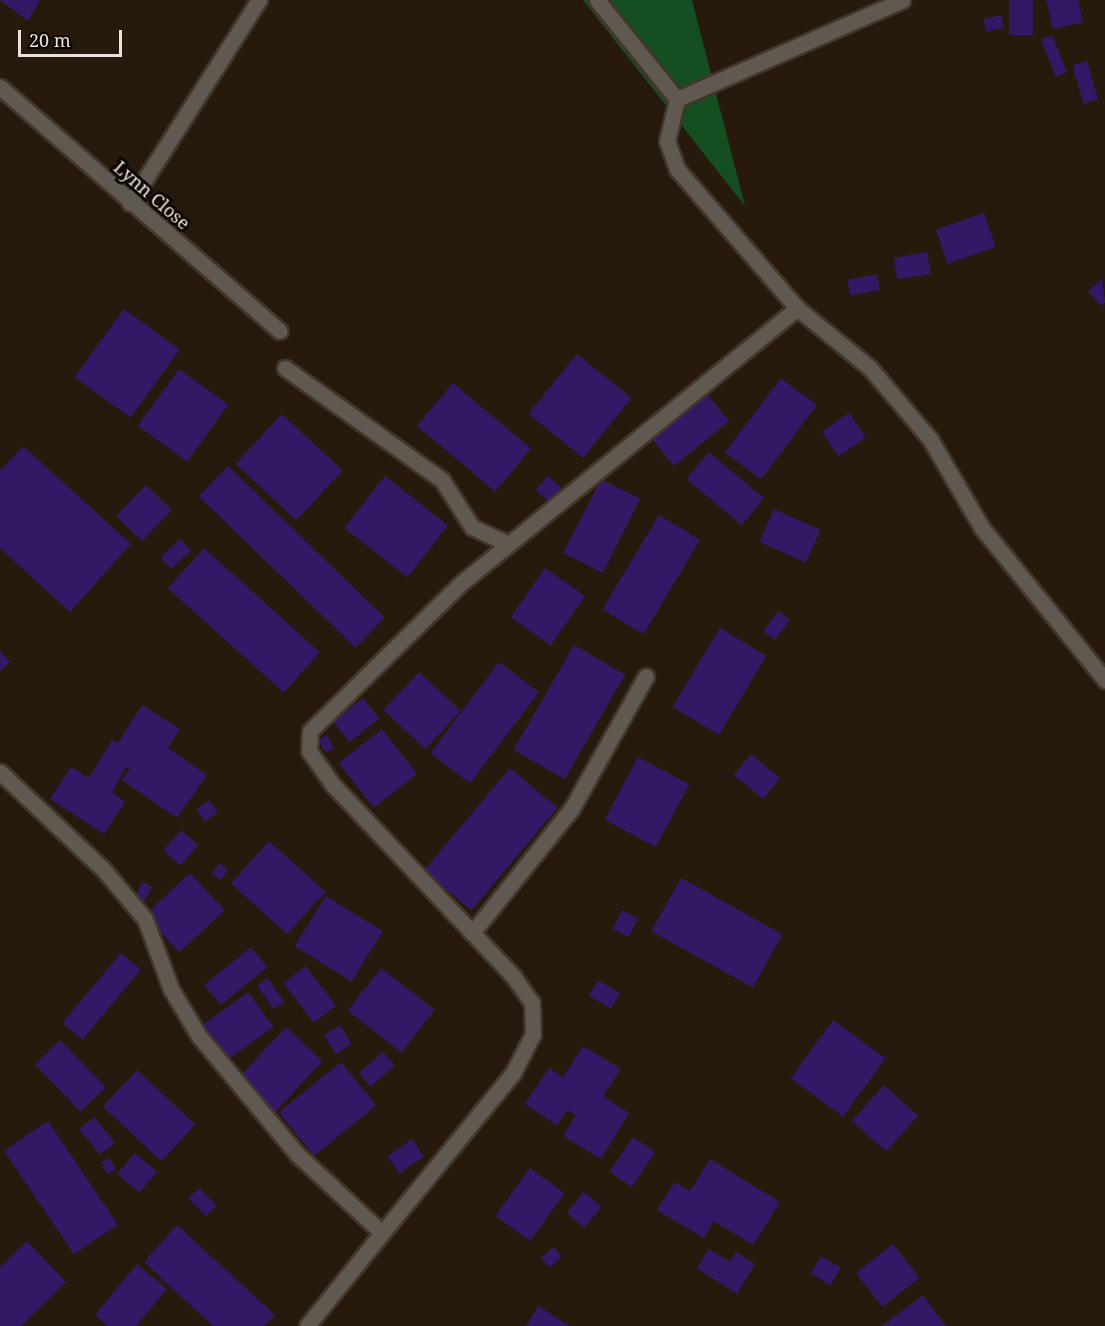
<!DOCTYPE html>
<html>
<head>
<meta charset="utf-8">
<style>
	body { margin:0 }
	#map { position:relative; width:1105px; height:1326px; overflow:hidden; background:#271a0d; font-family:"Noto Serif",serif }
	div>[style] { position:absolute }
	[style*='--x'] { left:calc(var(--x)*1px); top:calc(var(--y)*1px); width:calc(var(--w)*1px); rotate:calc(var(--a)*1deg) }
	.green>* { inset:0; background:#144e21 }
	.building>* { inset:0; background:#351865; transform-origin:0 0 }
	.roads { filter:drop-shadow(2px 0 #43362a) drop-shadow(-2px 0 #43362a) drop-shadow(0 2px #43362a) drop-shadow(0 -2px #43362a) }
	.minor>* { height:15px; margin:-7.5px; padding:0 7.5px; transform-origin:7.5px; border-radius:7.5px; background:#5f5952 }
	span { translate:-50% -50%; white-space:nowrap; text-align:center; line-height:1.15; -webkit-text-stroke:6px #0c0703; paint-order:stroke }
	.street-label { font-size:18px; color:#ece2da }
	.scale { position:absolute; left:18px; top:30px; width:104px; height:27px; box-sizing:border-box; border:3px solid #ece2da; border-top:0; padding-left:8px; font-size:18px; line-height:21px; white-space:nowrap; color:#ece2da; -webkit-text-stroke:4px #0c0703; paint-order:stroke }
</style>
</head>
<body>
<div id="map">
	<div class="green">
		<div style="clip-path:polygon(583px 0,692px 0,745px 206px)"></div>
	</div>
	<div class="building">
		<div style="clip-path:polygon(0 0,40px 0,28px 21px)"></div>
		<div style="left:1009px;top:0;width:24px;height:35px"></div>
		<div style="clip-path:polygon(1046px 0,1078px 0,1083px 22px,1053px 29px)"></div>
		<div style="left:1001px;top:15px;width:13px;height:18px;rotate:77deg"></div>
		<div style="left:1052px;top:35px;width:40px;height:12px;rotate:68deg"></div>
		<div style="left:1087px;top:61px;width:40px;height:15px;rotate:74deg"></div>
		<div style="left:984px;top:213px;width:36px;height:51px;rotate:71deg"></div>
		<div style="left:927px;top:252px;width:22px;height:34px;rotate:80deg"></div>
		<div style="left:877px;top:274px;width:16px;height:30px;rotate:79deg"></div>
		<div style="clip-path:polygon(1102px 278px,1105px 302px,1101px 306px,1088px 291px)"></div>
		<div style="left:124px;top:309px;width:69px;height:84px;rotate:36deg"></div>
		<div style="left:577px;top:354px;width:70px;height:77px;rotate:39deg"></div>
		<div style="left:179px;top:369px;width:61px;height:70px;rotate:36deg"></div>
		<div style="left:781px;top:378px;width:45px;height:93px;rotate:37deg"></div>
		<div style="left:453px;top:383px;width:102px;height:56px;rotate:40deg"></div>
		<div style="left:707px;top:394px;width:35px;height:71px;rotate:51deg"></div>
		<div style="left:849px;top:413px;width:30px;height:33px;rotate:56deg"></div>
		<div style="left:282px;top:414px;width:83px;height:68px;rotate:43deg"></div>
		<div style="clip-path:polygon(23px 446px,131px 544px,70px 612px,0 548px,0 471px)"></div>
		<div style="left:709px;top:452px;width:72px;height:35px;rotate:40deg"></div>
		<div style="left:228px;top:466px;width:218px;height:42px;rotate:44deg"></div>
		<div style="left:385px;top:476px;width:80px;height:66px;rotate:38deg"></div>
		<div style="left:548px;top:476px;width:18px;height:19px;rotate:41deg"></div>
		<div style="left:601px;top:479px;width:44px;height:83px;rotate:27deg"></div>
		<div style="left:146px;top:485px;width:36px;height:43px;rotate:44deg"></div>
		<div style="left:774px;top:509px;width:51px;height:36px;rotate:24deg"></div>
		<div style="left:659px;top:515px;width:48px;height:110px;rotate:31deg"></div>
		<div style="left:180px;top:539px;width:16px;height:27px;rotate:47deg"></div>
		<div style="left:204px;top:548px;width:156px;height:54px;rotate:42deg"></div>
		<div style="left:545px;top:568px;width:49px;height:60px;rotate:35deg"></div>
		<div style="left:778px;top:611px;width:15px;height:25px;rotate:37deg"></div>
		<div style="left:720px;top:628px;width:54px;height:92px;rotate:31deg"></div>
		<div style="left:574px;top:645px;width:59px;height:121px;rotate:30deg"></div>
		<div style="clip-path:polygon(0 651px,10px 662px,0 671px)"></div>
		<div style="left:499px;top:662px;width:50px;height:114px;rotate:37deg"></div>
		<div style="left:419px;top:672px;width:57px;height:52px;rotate:43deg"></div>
		<div style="left:363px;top:698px;width:26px;height:38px;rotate:51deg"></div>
		<div style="clip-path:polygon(142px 705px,180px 729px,168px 748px,207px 775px,177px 818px,122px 780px,130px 769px,126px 767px,112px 792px,125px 802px,104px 834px,50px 799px,71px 767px,89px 778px,112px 740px,118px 743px)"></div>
		<div style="left:382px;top:729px;width:57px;height:55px;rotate:52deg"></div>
		<div style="left:327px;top:735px;width:15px;height:10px;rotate:62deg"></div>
		<div style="left:751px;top:754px;width:38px;height:27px;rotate:40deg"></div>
		<div style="left:638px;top:757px;width:58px;height:71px;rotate:28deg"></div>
		<div style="left:510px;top:768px;width:62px;height:134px;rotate:40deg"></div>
		<div style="left:209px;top:800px;width:15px;height:16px;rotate:53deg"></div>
		<div style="left:181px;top:830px;width:23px;height:27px;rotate:41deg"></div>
		<div style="left:269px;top:841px;width:76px;height:57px;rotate:42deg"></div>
		<div style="left:219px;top:863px;width:11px;height:13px;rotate:34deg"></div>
		<div style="left:190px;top:873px;width:51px;height:62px;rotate:47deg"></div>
		<div style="left:681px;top:878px;width:116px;height:61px;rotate:29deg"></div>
		<div style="clip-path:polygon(142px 882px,152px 887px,143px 904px,134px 900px)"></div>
		<div style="left:326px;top:896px;width:67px;height:59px;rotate:32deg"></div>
		<div style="left:622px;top:910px;width:18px;height:21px;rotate:27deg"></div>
		<div style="left:251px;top:947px;width:26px;height:60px;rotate:51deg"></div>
		<div style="left:121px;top:953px;width:26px;height:91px;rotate:40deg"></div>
		<div style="left:306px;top:966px;width:50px;height:28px;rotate:53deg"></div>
		<div style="left:381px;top:968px;width:68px;height:54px;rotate:38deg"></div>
		<div style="left:268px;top:978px;width:29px;height:13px;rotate:56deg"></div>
		<div style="left:598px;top:980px;width:26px;height:18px;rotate:31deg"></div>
		<div style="left:248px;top:992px;width:43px;height:56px;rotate:54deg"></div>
		<div style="left:833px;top:1020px;width:65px;height:72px;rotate:36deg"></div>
		<div style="left:340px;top:1025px;width:22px;height:19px;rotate:58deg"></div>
		<div style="left:286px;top:1027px;width:50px;height:69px;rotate:43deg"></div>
		<div style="left:60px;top:1040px;width:66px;height:35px;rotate:46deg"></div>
		<div style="clip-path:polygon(583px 1046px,621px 1069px,603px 1096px,629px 1113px,601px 1159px,563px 1136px,576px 1115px,567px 1110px,557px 1125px,525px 1104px,549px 1068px,563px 1077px)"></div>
		<div style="left:383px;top:1052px;width:18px;height:32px;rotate:49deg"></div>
		<div style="left:341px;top:1062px;width:56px;height:80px;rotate:51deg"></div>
		<div style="left:137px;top:1070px;width:80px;height:50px;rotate:43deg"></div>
		<div style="left:884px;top:1085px;width:46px;height:48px;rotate:42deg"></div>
		<div style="left:94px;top:1117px;width:33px;height:19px;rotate:51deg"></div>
		<div style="left:48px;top:1121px;width:125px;height:53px;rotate:56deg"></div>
		<div style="left:633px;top:1137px;width:27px;height:42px;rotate:34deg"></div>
		<div style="left:412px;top:1139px;width:21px;height:30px;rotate:55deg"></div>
		<div style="left:135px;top:1153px;width:29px;height:27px;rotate:41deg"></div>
		<div style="clip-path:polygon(109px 1158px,116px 1169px,107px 1174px,101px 1162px)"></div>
		<div style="clip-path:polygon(710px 1159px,780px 1202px,753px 1245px,714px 1221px,704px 1238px,657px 1210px,675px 1182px,690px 1191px)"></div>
		<div style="left:530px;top:1168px;width:43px;height:59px;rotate:36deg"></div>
		<div style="left:199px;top:1188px;width:25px;height:15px;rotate:45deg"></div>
		<div style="left:584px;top:1192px;width:23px;height:27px;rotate:40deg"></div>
		<div style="clip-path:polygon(177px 1225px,275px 1315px,264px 1326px,213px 1326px,144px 1262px)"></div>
		<div style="clip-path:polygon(27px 1241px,66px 1282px,21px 1326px,0 1326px,0 1267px)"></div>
		<div style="left:893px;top:1244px;width:43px;height:47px;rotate:52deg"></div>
		<div style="left:553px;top:1247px;width:13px;height:16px;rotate:48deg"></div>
		<div style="clip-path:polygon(709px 1249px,730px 1262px,736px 1252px,755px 1264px,737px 1294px,697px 1268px)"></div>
		<div style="left:821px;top:1256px;width:23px;height:20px;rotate:31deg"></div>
		<div style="clip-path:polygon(137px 1264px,167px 1289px,136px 1326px,108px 1326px,95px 1315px)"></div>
		<div style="clip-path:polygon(923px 1295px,946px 1326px,882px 1326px)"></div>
		<div style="clip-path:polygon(538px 1306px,570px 1326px,526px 1326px)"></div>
	</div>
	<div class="roads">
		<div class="minor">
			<div style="--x:597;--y:0;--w:127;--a:51.1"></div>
			<div style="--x:0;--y:87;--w:371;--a:41.1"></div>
			<div style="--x:677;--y:99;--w:43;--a:103.4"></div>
			<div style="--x:667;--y:141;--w:30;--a:70"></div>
			<div style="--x:677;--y:169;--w:184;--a:49.2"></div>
			<div style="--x:797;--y:308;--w:94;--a:39.4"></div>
			<div style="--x:870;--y:368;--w:93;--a:49.8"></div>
			<div style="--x:930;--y:439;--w:103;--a:59.7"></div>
			<div style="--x:982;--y:528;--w:196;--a:51"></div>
			<div style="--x:677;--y:99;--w:246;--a:-23.7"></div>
			<div style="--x:130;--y:203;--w:241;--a:-57.6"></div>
			<div style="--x:285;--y:368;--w:193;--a:35.5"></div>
			<div style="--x:442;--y:480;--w:56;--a:57.4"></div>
			<div style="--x:472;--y:527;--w:40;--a:25"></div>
			<div style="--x:0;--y:772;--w:141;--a:43.3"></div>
			<div style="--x:103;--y:869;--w:65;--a:50"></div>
			<div style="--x:145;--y:919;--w:75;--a:69.6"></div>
			<div style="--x:171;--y:989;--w:55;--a:59.2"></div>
			<div style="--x:199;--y:1036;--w:153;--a:50.3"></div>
			<div style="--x:297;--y:1154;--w:116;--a:42.9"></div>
			<div style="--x:382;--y:1233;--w:119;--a:128.9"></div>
			<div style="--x:472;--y:933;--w:160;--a:-51.3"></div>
			<div style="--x:572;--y:808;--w:151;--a:-60.7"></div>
			<div style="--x:382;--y:1233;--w:207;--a:-50.7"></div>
			<div style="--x:513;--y:1073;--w:44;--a:-62.9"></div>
			<div style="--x:533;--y:1034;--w:31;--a:-92"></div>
			<div style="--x:532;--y:1003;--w:33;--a:-125"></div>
			<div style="--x:513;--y:976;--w:262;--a:-133.3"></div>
			<div style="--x:333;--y:785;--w:42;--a:-125.2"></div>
			<div style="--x:309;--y:751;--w:20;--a:-87"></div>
			<div style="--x:310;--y:731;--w:210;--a:-44.4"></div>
			<div style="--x:460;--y:584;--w:436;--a:-39.3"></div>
		</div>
	</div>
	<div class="street-label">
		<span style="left:152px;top:195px;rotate:41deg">Lynn Close</span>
	</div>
	<div class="scale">20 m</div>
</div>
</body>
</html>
